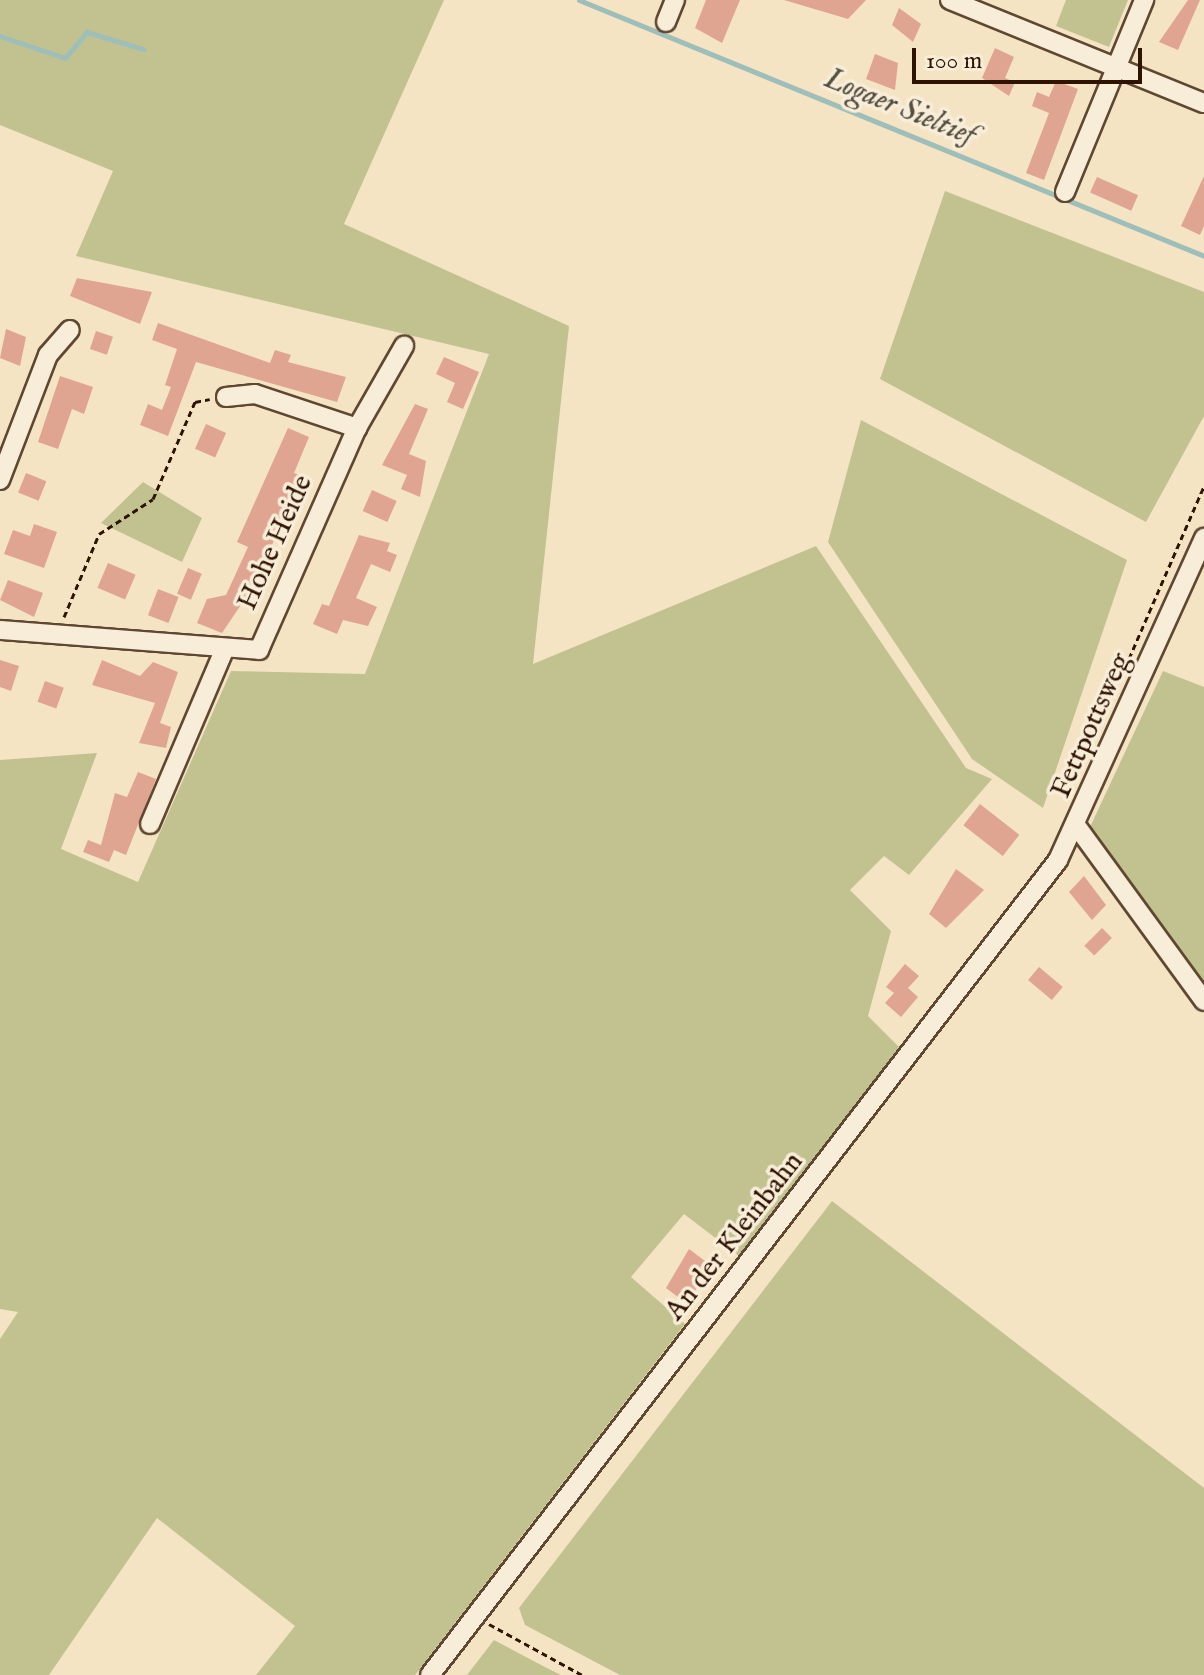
<!DOCTYPE html>
<html>
<head>
<meta charset="utf-8">
<style>
	body { margin:0 }
	#map { position:relative; width:1204px; height:1675px; overflow:hidden; background:#f5e4c4; font-family:"IM FELL English",serif }
	div>[style] { position:absolute }
	[style*='--x'] { left:calc(var(--x)*1px); top:calc(var(--y)*1px); width:calc(var(--w)*1px); rotate:calc(var(--a)*1deg) }
	.green>* { inset:0; background:#c2c290 }
	.stream>* { height:5px; margin:-2.5px; padding:0 2.5px; transform-origin:2.5px; border-radius:2.5px; background:#9dbeb9 }
	.building>* { inset:0; background:#dfa591; transform-origin:0 0 }
	.path>* { height:3px; margin-top:-1.5px; transform-origin:0; background:repeating-linear-gradient(90deg,#2e1300 0 6px,transparent 0 10px) }
	.roads { filter:drop-shadow(2px 0 #604731) drop-shadow(-2px 0 #604731) drop-shadow(0 2px #604731) drop-shadow(0 -2px #604731) }
	.minor>* { height:18px; margin:-9px; padding:0 9px; transform-origin:9px; border-radius:9px; background:#f8edd9 }
	span { translate:-50% -50%; white-space:nowrap; text-align:center; line-height:1.15; -webkit-text-stroke:7px #f8edd9; paint-order:stroke }
	.street-label { font-size:28px; color:#2e1300 }
	.water-label { font-size:30px; color:#554f41; font-style:italic }
	.scale { position:absolute; left:912px; top:48px; width:230px; height:36px; box-sizing:border-box; border:4px solid #2e1300; border-top:0; padding-left:10px; font-size:24px; line-height:28px; white-space:nowrap; color:#2e1300; -webkit-text-stroke:6px #f8edd9; paint-order:stroke }
</style>
</head>
<body>
<div id="map">
	<div class="green">
		<div style="clip-path:polygon(0 0,444px 0,344px 224px,569px 326px,533px 664px,816px 546px,966px 768px,992px 779px,909px 875px,884px 856px,850px 890px,891px 931px,868px 1016px,899px 1047px,743px 1259px,684px 1214px,631px 1277px,685px 1324px,415px 1675px,256px 1675px,295px 1626px,157px 1518px,49px 1675px,0 1675px,0 1339px,18px 1312px,0 1309px,0 760px,97px 753px,61px 849px,138px 882px,231px 671px,365px 674px,489px 354px,76px 256px,113px 171px,0 125px)"></div>
		<div style="clip-path:polygon(1066px 0,1128px 0,1109px 47px,1056px 26px)"></div>
		<div style="clip-path:polygon(945px 191px,1204px 292px,1204px 416px,1146px 522px,880px 379px)"></div>
		<div style="clip-path:polygon(861px 420px,1127px 560px,1043px 808px,972px 759px,828px 542px)"></div>
		<div style="clip-path:polygon(143px 482px,202px 518px,182px 562px,101px 523px)"></div>
		<div style="clip-path:polygon(1163px 671px,1204px 687px,1204px 985px,1090px 827px)"></div>
		<div style="clip-path:polygon(832px 1201px,1204px 1488px,1204px 1675px,620px 1675px,525px 1625px,519px 1608px)"></div>
		<div style="clip-path:polygon(494px 1640px,543px 1666px,561px 1675px,467px 1675px)"></div>
	</div>
	<div class="stream">
		<div style="--x:579;--y:0;--w:675;--a:22.27"></div>
		<div style="--x:0;--y:36;--w:69;--a:18.7"></div>
		<div style="--x:65;--y:58;--w:34;--a:-50"></div>
		<div style="--x:87;--y:32;--w:59;--a:16.9"></div>
	</div>
	<div class="building">
		<div style="clip-path:polygon(706px 0,740px 0,722px 43px,695px 28px)"></div>
		<div style="clip-path:polygon(784px 0,866px 0,848px 19px)"></div>
		<div style="clip-path:polygon(1188px 0,1200px 0,1178px 50px,1159px 42px)"></div>
		<div style="clip-path:polygon(899px 8px,921px 24px,913px 42px,892px 25px)"></div>
		<div style="clip-path:polygon(995px 48px,1014px 57px,1005px 78px,1015px 82px,1009px 96px,982px 78px)"></div>
		<div style="clip-path:polygon(875px 54px,898px 63px,895px 90px,866px 79px)"></div>
		<div style="clip-path:polygon(1056px 81px,1078px 89px,1044px 180px,1026px 173px,1049px 113px,1032px 106px,1037px 92px,1049px 97px)"></div>
		<div style="clip-path:polygon(1204px 176px,1204px 226px,1200px 235px,1181px 226px)"></div>
		<div style="left:1097px;top:177px;width:45px;height:17px;rotate:24deg"></div>
		<div style="clip-path:polygon(77px 278px,152px 292px,140px 324px,70px 296px)"></div>
		<div style="clip-path:polygon(158px 323px,270px 363px,275px 350px,291px 355px,288px 362px,346px 377px,337px 402px,196px 362px,168px 436px,140px 425px,148px 404px,162px 410px,171px 387px,165px 385px,177px 349px,152px 340px)"></div>
		<div style="clip-path:polygon(6px 329px,26px 337px,20px 366px,0 358px)"></div>
		<div style="left:96px;top:331px;width:18px;height:19px;rotate:19deg"></div>
		<div style="clip-path:polygon(444px 357px,479px 372px,463px 409px,447px 402px,455px 383px,436px 374px)"></div>
		<div style="clip-path:polygon(60px 376px,93px 387px,84px 414px,72px 409px,58px 449px,38px 442px)"></div>
		<div style="clip-path:polygon(415px 404px,428px 409px,409px 454px,426px 461px,420px 497px,401px 489px,407px 475px,382px 465px)"></div>
		<div style="left:206px;top:424px;width:22px;height:27px;rotate:24deg"></div>
		<div style="clip-path:polygon(288px 428px,309px 437px,294px 473px,302px 476px,255px 584px,222px 633px,197px 623px,207px 599px,226px 595px,248px 547px,237px 542px)"></div>
		<div style="left:26px;top:473px;width:22px;height:21px;rotate:22deg"></div>
		<div style="left:372px;top:490px;width:27px;height:23px;rotate:24deg"></div>
		<div style="clip-path:polygon(34px 524px,57px 532px,44px 568px,4px 554px,13px 530px,30px 536px)"></div>
		<div style="clip-path:polygon(359px 535px,390px 543px,387px 551px,397px 555px,390px 572px,371px 564px,356px 598px,377px 607px,368px 626px,343px 620px,337px 634px,313px 624px,322px 604px,329px 606px)"></div>
		<div style="left:108px;top:563px;width:30px;height:27px;rotate:23deg"></div>
		<div style="left:188px;top:568px;width:15px;height:28px;rotate:23deg"></div>
		<div style="clip-path:polygon(8px 580px,43px 593px,34px 617px,0 600px)"></div>
		<div style="left:158px;top:589px;width:22px;height:28px;rotate:21deg"></div>
		<div style="clip-path:polygon(0 660px,19px 666px,11px 691px,0 687px)"></div>
		<div style="clip-path:polygon(102px 660px,140px 676px,153px 662px,178px 672px,160px 723px,171px 727px,166px 748px,139px 743px,155px 703px,92px 685px)"></div>
		<div style="left:45px;top:681px;width:20px;height:22px;rotate:20deg"></div>
		<div style="clip-path:polygon(138px 772px,156px 779px,126px 855px,114px 850px,109px 862px,83px 852px,88px 840px,101px 845px,115px 793px,127px 797px)"></div>
		<div style="left:980px;top:804px;width:50px;height:27px;rotate:38deg"></div>
		<div style="clip-path:polygon(956px 869px,984px 890px,946px 928px,929px 914px)"></div>
		<div style="clip-path:polygon(1084px 876px,1106px 905px,1092px 920px,1069px 892px)"></div>
		<div style="left:1102px;top:928px;width:14px;height:25px;rotate:45deg"></div>
		<div style="clip-path:polygon(905px 964px,919px 976px,908px 988px,918px 997px,901px 1017px,885px 1003px,894px 993px,886px 987px)"></div>
		<div style="left:1039px;top:967px;width:31px;height:17px;rotate:40deg"></div>
		<div style="clip-path:polygon(689px 1249px,713px 1267px,686px 1303px,666px 1288px)"></div>
	</div>
	<div class="path">
		<div style="--x:64;--y:617;--w:90;--a:-67.1"></div>
		<div style="--x:99;--y:534;--w:64;--a:-32.9"></div>
		<div style="--x:153;--y:499;--w:106;--a:-66.6"></div>
		<div style="--x:195;--y:402;--w:15;--a:-11"></div>
		<div style="--x:1121;--y:677;--w:208;--a:-66.5"></div>
		<div style="--x:489;--y:1624;--w:106;--a:28.7"></div>
	</div>
	<div class="roads">
		<div class="minor">
			<div style="--x:950;--y:0;--w:274;--a:22.1"></div>
			<div style="--x:666;--y:22;--w:24;--a:-68"></div>
			<div style="--x:1065;--y:192;--w:208;--a:-67.6"></div>
			<div style="--x:226;--y:397;--w:29;--a:-6"></div>
			<div style="--x:255;--y:394;--w:108;--a:18.4"></div>
			<div style="--x:0;--y:480;--w:134;--a:-69"></div>
			<div style="--x:48;--y:355;--w:33;--a:-49"></div>
			<div style="--x:0;--y:630;--w:260;--a:4.4"></div>
			<div style="--x:259;--y:650;--w:243;--a:-66.2"></div>
			<div style="--x:357;--y:428;--w:95;--a:-60.2"></div>
			<div style="--x:150;--y:824;--w:191;--a:-66.9"></div>
			<div style="--x:1078;--y:828;--w:214;--a:53.9"></div>
			<div style="--x:430;--y:1675;--w:1029;--a:-52.38"></div>
			<div style="--x:1058;--y:860;--w:354;--a:-65.6"></div>
		</div>
	</div>
	<div class="street-label">
		<span style="left:276px;top:543px;rotate:-66deg">Hohe Heide</span>
		<span style="left:1092px;top:726px;rotate:-66deg">Fettpottsweg</span>
		<span style="left:735px;top:1237px;rotate:-52deg">An der Kleinbahn</span>
	</div>
	<div class="water-label">
		<span style="left:900px;top:108px;rotate:22deg">Logaer Sieltief</span>
	</div>
	<div class="scale">100 m</div>
</div>
</body>
</html>
